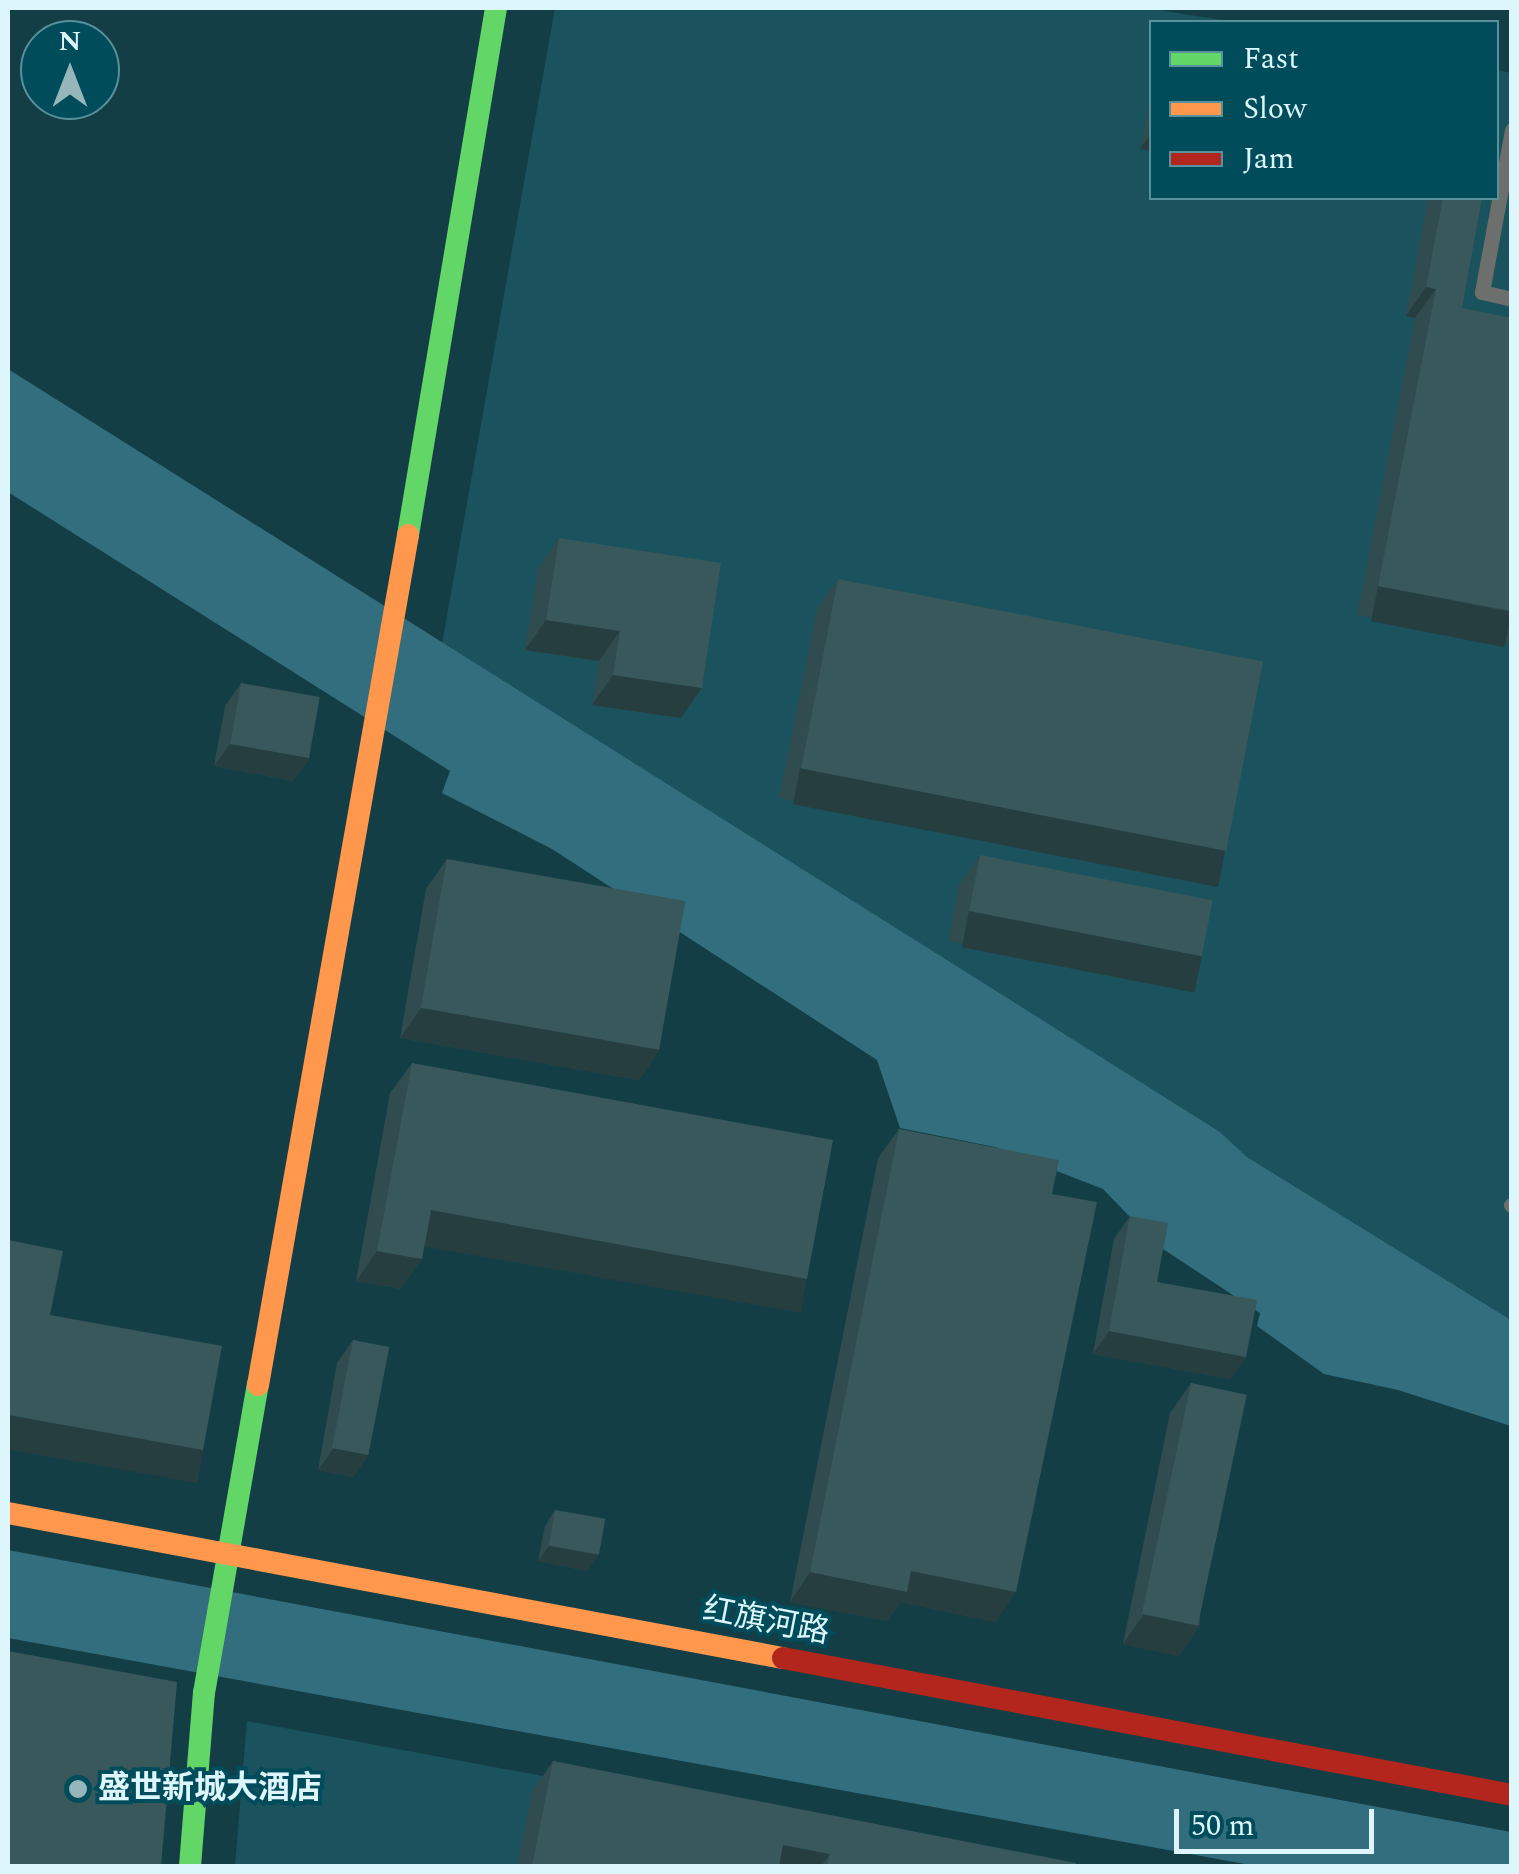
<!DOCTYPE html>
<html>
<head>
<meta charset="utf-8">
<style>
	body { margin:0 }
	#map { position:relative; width:1519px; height:1874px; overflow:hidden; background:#143e46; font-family:Spectral,"Noto Sans SC",serif }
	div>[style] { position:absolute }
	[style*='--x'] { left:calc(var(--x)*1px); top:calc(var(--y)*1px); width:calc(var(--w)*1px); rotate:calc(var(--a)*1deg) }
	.built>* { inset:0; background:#1a525e }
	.water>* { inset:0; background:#326e7d }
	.lane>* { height:15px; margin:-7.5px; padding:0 7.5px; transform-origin:7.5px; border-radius:7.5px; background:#6c6f6b }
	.fast>* { height:22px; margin:-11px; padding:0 11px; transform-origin:11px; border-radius:11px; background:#63d668 }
	.slow>* { height:22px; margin:-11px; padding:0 11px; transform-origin:11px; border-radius:11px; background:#ff974d }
	.jam>* { height:22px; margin:-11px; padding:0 11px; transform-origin:11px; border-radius:11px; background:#b3261e }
	.wall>* { inset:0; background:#304c4f }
	.shaded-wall>* { inset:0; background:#273e40; transform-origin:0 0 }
	.building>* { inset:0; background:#38585c; transform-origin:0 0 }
	.dots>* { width:28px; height:28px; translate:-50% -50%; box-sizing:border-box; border:5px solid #004c5a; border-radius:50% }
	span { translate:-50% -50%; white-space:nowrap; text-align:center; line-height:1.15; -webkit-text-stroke:8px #004c5a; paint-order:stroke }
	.street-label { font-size:32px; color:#ddf6fc }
	.poi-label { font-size:32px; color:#ddf6fc; font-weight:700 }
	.left { translate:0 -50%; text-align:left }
	.frame { position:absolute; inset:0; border:10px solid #ddf6fc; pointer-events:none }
	.legend { position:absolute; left:1149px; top:20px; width:350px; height:180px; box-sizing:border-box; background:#004c5a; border:2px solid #58909b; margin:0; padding:12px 18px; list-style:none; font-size:30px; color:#ddf6fc }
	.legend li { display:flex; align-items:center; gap:20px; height:50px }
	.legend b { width:50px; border:2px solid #58909b }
	.north { position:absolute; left:20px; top:20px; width:100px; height:100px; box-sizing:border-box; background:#004c5a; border:2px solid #58909b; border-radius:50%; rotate:0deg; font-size:28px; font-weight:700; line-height:40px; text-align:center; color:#ddf6fc }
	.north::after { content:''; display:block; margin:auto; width:35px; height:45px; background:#97b6bc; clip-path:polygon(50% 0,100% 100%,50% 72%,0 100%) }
	.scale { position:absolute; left:1174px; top:1809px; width:200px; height:45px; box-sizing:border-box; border:5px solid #ddf6fc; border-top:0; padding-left:12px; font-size:30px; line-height:35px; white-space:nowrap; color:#ddf6fc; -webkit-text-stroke:8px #004c5a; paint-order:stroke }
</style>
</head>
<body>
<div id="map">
	<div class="built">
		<div style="clip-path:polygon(555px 8px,1145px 8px,1235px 22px,1152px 22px,1152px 198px,1496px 198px,1497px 70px,1511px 73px,1511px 1320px,1247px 1157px,1220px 1132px,442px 644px)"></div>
		<div style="clip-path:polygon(247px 1721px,1027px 1866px,235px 1866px)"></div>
	</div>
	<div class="water">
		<div style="clip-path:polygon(8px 369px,1220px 1132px,1247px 1157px,1511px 1320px,1511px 1426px,1398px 1390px,1324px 1374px,1257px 1326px,1260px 1313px,1157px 1245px,1103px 1189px,995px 1147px,900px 1128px,877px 1060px,552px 849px,442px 793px,450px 771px,8px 492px)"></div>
		<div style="clip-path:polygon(8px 1550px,1511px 1832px,1511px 1866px,1256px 1866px,8px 1638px)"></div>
	</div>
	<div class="lane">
		<div style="--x:1512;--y:130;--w:165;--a:100.5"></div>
		<div style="--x:1482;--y:292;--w:31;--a:13"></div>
		<div style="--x:1511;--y:1205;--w:1;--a:0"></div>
	</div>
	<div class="fast">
		<div style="--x:408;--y:535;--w:534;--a:-80.52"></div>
		<div style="--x:190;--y:1866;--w:174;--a:-85.4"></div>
		<div style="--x:204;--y:1693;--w:313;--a:-80.1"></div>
	</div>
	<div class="slow">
		<div style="--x:258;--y:1385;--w:863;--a:-79.99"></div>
		<div style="--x:8;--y:1513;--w:788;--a:10.6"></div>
	</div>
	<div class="jam">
		<div style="--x:783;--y:1658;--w:742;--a:10.64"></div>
	</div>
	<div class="wall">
		<div style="clip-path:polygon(1152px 92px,1152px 151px,1140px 149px)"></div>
		<div style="clip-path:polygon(1428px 198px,1482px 198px,1462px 308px,1512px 644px,1357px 615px,1415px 318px,1406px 316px)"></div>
		<div style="clip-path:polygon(559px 538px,681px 718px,592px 705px,599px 661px,525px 650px,538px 569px)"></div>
		<div style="clip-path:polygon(838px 579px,1225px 852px,1204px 883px,779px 798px,817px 609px)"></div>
		<div style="clip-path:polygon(241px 683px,310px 758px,293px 781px,214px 766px,225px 706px)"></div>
		<div style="clip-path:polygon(980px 855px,1181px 986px,948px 941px,959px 885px)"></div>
		<div style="clip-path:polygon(447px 859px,660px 1049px,639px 1080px,400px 1038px,426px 889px)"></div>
		<div style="clip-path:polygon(412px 1063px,807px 1279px,786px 1309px,425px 1243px,401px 1289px,356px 1281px,390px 1093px)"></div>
		<div style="clip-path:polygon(899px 1129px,1052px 1194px,996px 1622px,900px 1602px,887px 1621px,790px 1602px,878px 1158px)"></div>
		<div style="clip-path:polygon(1130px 1216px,1157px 1282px,1246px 1357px,1230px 1379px,1093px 1354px,1114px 1239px)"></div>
		<div style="clip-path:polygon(353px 1340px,369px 1454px,353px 1477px,318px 1470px,337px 1363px)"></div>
		<div style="clip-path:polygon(1191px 1383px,1200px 1625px,1179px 1656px,1123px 1644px,1170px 1413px)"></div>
		<div style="clip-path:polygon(555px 1510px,598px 1555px,587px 1571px,538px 1561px,545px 1526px)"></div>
		<div style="clip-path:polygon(553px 1761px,1076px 1866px,517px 1866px,532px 1792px)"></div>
	</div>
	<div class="shaded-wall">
		<div style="clip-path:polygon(1152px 132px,1152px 151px,1140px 149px)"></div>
		<div style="clip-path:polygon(1426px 287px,1436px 289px,1415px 318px,1406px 316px)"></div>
		<div style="left:1378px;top:586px;width:136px;height:36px;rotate:11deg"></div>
		<div style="clip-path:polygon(546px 620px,620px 631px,599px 661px,525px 650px)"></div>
		<div style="clip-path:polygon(613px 675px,702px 688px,681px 718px,592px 705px)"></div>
		<div style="clip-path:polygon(230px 744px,310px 758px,293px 781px,214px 766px)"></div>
		<div style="left:800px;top:768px;width:433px;height:37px;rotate:11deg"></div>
		<div style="left:969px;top:911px;width:237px;height:37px;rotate:11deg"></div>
		<div style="clip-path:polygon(421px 1008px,660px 1049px,639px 1080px,400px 1038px)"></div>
		<div style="left:431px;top:1210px;width:382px;height:37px;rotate:10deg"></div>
		<div style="clip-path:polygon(377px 1251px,422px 1259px,401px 1289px,356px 1281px)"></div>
		<div style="clip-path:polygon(1109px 1331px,1246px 1357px,1230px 1379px,1093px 1354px)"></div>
		<div style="left:8px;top:1415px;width:198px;height:34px;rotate:10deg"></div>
		<div style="clip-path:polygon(334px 1448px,369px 1454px,353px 1477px,318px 1470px)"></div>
		<div style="clip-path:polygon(549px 1546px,598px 1555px,587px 1571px,538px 1561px)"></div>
		<div style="clip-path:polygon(911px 1571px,1016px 1592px,996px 1622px,900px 1602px,887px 1621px,790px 1602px,810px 1572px)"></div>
		<div style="clip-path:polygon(1144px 1614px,1200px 1625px,1179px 1656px,1123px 1644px)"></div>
		<div style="clip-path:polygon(783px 1845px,830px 1854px,821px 1866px,768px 1866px)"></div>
	</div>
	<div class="building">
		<div style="clip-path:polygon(1443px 198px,1482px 198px,1462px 308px,1512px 318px,1512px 611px,1378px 586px,1436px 289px,1426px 287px)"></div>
		<div style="clip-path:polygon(559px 538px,721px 563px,702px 688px,613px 675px,620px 631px,546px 620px)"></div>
		<div style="left:838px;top:579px;width:433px;height:193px;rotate:11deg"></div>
		<div style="left:241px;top:683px;width:80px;height:62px;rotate:10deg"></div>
		<div style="left:980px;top:855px;width:237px;height:57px;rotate:11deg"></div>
		<div style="left:447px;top:859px;width:242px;height:151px;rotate:10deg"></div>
		<div style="clip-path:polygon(412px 1063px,833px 1140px,807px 1279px,431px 1210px,422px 1259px,377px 1251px)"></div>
		<div style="clip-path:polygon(899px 1129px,1059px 1160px,1052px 1194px,1097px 1202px,1016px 1592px,911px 1571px,907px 1592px,810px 1572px)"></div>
		<div style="clip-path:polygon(1130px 1216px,1168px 1223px,1157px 1282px,1257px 1300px,1246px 1357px,1109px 1331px)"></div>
		<div style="clip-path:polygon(8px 1240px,63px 1251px,50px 1315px,222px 1346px,203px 1450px,8px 1415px)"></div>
		<div style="left:353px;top:1340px;width:37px;height:110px;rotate:11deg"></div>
		<div style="left:1191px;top:1383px;width:57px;height:236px;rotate:12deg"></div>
		<div style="left:555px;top:1510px;width:51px;height:36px;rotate:10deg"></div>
		<div style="clip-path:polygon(8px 1651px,177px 1682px,161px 1866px,8px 1866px)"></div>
		<div style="clip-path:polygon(553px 1761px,1076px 1863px,1076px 1866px,827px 1866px,830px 1854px,783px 1845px,779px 1866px,532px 1866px)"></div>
	</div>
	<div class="dots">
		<div style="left:78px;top:1789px;background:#97b6bc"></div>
	</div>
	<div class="street-label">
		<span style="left:766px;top:1622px;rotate:11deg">红旗河路</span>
	</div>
	<div class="poi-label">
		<span class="left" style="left:98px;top:1789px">盛世新城大酒店</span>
	</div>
	<div class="frame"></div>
	<ul class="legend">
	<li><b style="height:12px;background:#63d668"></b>Fast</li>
	<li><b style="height:12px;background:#ff974d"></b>Slow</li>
	<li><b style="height:12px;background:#b3261e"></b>Jam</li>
	</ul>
	<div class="north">N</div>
	<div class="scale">50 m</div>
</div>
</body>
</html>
